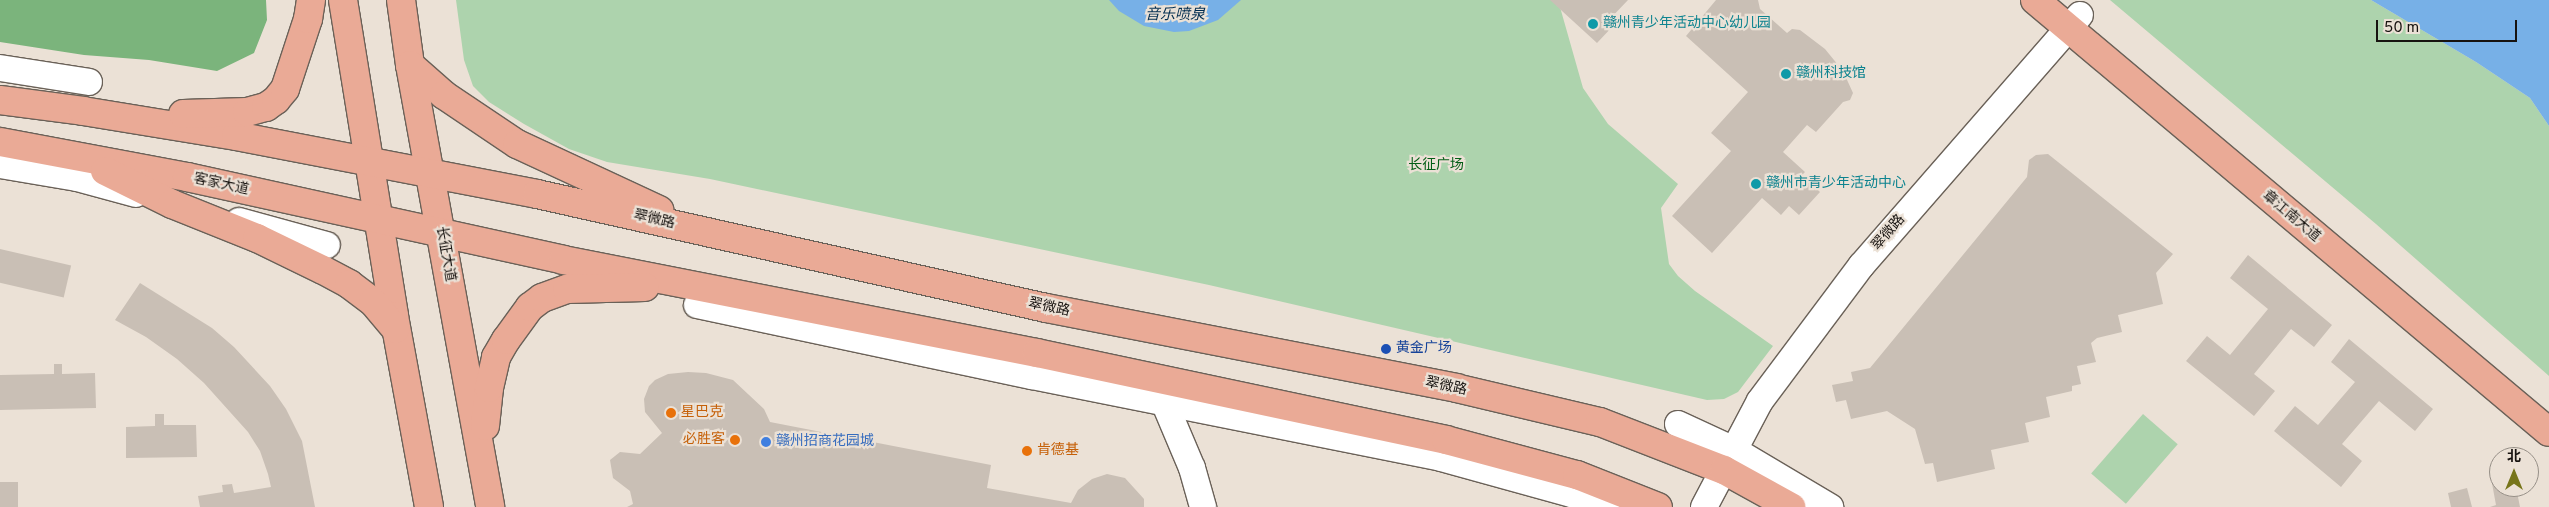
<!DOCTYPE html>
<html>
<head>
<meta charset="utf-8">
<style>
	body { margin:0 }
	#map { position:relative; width:2549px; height:507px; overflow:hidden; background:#ebe1d6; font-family:Overpass,"Noto Sans SC",sans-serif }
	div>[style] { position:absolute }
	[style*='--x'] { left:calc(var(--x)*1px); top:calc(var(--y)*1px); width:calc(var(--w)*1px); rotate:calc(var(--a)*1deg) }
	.green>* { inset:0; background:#add3ad; transform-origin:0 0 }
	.forest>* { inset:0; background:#7bb47c }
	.water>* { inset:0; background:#77b0e7 }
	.building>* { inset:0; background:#c9bfb5; transform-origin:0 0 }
	.roads { filter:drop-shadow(1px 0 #6a6158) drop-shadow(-1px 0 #6a6158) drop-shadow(0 1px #6a6158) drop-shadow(0 -1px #6a6158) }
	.minor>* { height:26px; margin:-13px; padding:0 13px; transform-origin:13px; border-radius:13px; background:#fff }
	.major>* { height:28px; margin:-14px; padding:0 14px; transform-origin:14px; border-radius:14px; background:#eaaa96 }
	.dots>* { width:14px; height:14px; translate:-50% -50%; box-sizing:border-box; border:2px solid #ebe1d6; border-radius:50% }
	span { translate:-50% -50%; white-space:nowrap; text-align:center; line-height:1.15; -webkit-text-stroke:4.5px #ebe1d6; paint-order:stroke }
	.culture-label { font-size:14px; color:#0d838f }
	.left { translate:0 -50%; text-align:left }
	.park-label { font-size:14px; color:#035e16 }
	.street-label { font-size:14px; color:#171310 }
	.transit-label { font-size:14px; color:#164399 }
	.food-label { font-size:14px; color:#c56008 }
	.right { translate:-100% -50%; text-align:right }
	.shop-label { font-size:14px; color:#366cbe }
	.water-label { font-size:15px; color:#002c4f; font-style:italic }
	.north { position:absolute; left:2489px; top:447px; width:50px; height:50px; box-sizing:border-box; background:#ebe1d6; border:1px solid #968f87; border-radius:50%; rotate:0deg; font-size:14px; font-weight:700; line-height:20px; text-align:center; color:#171310 }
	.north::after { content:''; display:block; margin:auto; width:18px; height:22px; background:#77751a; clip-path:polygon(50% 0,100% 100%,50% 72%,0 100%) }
	.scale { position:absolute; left:2376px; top:20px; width:141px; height:22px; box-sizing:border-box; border:2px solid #171310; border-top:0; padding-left:6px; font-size:15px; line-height:18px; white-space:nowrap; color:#171310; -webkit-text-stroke:4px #ebe1d6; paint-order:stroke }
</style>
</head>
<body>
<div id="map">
	<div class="green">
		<div style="clip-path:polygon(456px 0,1558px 0,1583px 88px,1608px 124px,1678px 184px,1661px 208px,1669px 264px,1678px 276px,1695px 291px,1773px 346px,1738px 392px,1724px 399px,1707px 400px,1209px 285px,710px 179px,607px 162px,569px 149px,524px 124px,489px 102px,473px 86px,464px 60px)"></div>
		<div style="clip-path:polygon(2110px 0,2371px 0,2476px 62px,2530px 98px,2549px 126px,2549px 376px,2376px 224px)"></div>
		<div style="left:2143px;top:414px;width:46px;height:79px;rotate:41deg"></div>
	</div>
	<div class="forest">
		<div style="clip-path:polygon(0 0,266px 0,267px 20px,254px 53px,217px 71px,149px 60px,84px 55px,0 42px)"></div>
	</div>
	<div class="water">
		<div style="clip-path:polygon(1109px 0,1241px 0,1218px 20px,1189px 31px,1174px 32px,1144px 26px,1119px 11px)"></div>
		<div style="clip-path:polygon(2371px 0,2549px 0,2549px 126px,2530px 98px,2476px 62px)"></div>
	</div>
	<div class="building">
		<div style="clip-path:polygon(1550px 0,1628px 0,1608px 21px,1613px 26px,1597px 43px)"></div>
		<div style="clip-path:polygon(1716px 0,1758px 0,1760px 9px,1787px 33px,1792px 29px,1800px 30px,1825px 49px,1843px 71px,1853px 93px,1850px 100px,1843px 102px,1816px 132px,1807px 125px,1783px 152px,1805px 172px,1802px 175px,1820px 192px,1799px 215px,1789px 206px,1781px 215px,1762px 198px,1712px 253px,1672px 216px,1731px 151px,1711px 133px,1748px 92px,1686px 36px)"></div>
		<div style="clip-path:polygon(2048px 154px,2173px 254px,2156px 273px,2163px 304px,2118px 315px,2122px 332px,2097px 338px,2091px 343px,2096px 362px,2077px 366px,2081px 384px,2072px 386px,2072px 391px,2046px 397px,2050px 417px,2025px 423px,2029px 442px,1991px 450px,1995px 469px,1937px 482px,1933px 463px,1925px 464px,1915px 429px,1887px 411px,1851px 419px,1846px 400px,1836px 402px,1832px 385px,1853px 381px,1851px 372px,1870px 368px,2027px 177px,2029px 160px,2036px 155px)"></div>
		<div style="left:0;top:249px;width:73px;height:33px;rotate:13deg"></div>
		<div style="clip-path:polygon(2248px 255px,2332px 325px,2314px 347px,2291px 329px,2254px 374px,2275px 391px,2254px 416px,2186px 361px,2207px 336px,2230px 355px,2268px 309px,2230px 278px)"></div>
		<div style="clip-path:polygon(140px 283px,212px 328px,234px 347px,270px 386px,286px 409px,302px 441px,315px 507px,200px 507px,198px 496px,223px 492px,222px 485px,232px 484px,234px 493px,271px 487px,268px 474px,260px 451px,248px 432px,204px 383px,177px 359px,146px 337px,115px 320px)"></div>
		<div style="clip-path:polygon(2349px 339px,2433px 409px,2415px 431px,2379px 401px,2342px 444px,2362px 461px,2341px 487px,2274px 431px,2295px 406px,2318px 425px,2355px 382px,2331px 362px)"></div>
		<div style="clip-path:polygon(54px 364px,62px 364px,62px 374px,95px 373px,96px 408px,0 410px,0 375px,54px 374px)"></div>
		<div style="clip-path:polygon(688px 372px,706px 373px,733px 380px,764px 409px,770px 422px,991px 465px,987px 488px,1071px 503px,1078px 490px,1092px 479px,1107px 474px,1125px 478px,1144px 499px,1144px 507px,627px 507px,633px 504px,630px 491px,613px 478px,610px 460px,620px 452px,640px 454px,662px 433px,645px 412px,644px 399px,649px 386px,655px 380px,668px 374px)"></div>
		<div style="clip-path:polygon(155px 414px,164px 414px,164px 425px,196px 425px,197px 457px,126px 458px,126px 427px,155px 426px)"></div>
		<div style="clip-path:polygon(2499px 476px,2499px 487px,2516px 487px,2520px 507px,2490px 507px,2496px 505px,2491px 478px)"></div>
		<div style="left:0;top:482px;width:18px;height:25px"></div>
		<div style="clip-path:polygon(2467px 488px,2472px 507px,2451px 507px,2448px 493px)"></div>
	</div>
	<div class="roads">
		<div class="minor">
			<div style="--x:0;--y:68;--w:90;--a:8.9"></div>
			<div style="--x:0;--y:165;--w:78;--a:9.6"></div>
			<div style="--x:77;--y:178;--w:61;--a:15.2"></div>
			<div style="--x:239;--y:221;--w:91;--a:15.3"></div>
			<div style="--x:697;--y:305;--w:342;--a:12"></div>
			<div style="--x:1032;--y:376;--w:417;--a:11.3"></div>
			<div style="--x:1441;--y:458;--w:136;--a:15.4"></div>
			<div style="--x:1572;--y:494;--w:37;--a:20"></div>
			<div style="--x:1159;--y:390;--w:85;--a:67.1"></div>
			<div style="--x:1192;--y:468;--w:41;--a:74.2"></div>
			<div style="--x:1678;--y:424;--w:62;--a:24.9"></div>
			<div style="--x:1734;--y:450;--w:112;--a:30.7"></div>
			<div style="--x:1704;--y:507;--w:120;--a:-62.2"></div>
			<div style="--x:1760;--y:401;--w:169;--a:-53.2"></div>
			<div style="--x:1861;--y:266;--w:333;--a:-48.9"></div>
		</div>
		<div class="major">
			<div style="--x:343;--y:0;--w:320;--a:80.8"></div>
			<div style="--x:394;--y:316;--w:194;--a:79.6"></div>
			<div style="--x:401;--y:0;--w:66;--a:82.1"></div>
			<div style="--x:410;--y:65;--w:449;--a:79.7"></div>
			<div style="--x:2035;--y:0;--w:671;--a:40.05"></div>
			<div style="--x:410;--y:65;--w:45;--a:41.4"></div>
			<div style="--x:444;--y:95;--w:88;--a:33.9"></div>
			<div style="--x:517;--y:144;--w:157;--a:24.9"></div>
			<div style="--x:0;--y:100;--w:84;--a:7.5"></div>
			<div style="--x:83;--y:111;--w:155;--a:9.3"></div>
			<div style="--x:236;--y:136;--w:307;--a:10.9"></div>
			<div style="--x:537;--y:194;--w:522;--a:12.62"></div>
			<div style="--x:1046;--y:308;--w:418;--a:11"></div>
			<div style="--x:1456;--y:388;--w:148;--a:13.3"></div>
			<div style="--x:1600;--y:422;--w:133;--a:21.2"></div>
			<div style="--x:1724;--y:470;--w:77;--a:28.9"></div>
			<div style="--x:183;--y:114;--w:64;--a:-1.8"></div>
			<div style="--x:247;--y:112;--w:20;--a:-15"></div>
			<div style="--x:266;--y:107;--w:12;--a:-35"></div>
			<div style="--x:276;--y:100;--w:14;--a:-51"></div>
			<div style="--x:285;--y:89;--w:74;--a:-71.8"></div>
			<div style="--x:308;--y:19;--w:19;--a:-81"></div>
			<div style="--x:0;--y:142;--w:190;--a:10.6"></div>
			<div style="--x:187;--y:177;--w:385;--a:12.4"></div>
			<div style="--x:563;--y:260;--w:483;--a:11.1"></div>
			<div style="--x:1037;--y:353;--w:418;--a:12"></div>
			<div style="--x:1446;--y:440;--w:136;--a:15"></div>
			<div style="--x:1577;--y:475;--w:87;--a:21.6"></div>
			<div style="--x:105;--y:171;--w:75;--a:26.2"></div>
			<div style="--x:172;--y:204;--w:92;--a:21.8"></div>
			<div style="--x:257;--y:238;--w:73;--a:25.9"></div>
			<div style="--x:323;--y:270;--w:30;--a:28"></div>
			<div style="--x:349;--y:284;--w:30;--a:37"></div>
			<div style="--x:373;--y:302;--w:35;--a:50"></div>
			<div style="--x:485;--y:426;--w:38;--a:-84"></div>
			<div style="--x:489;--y:388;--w:32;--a:-77"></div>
			<div style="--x:496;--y:357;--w:20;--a:-60"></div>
			<div style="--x:506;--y:340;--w:41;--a:-54"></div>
			<div style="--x:530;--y:307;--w:15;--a:-37"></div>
			<div style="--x:542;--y:298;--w:27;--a:-20"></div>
			<div style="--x:567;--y:289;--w:78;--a:-1.5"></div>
		</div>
	</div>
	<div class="dots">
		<div style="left:1593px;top:24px;background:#0f9aa8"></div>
		<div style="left:1786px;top:74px;background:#0f9aa8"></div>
		<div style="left:1756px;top:184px;background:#0f9aa8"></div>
		<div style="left:1386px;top:349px;background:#1a4fb4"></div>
		<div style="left:671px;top:413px;background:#e8710a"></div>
		<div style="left:735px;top:440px;background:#e8710a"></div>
		<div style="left:766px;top:442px;background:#3f7fe0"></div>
		<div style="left:1027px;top:451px;background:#e8710a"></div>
	</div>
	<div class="culture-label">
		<span class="left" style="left:1603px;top:24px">赣州青少年活动中心幼儿园</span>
		<span class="left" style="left:1796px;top:74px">赣州科技馆</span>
		<span class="left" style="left:1766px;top:184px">赣州市青少年活动中心</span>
	</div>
	<div class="park-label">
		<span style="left:1436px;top:166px">长征广场</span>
	</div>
	<div class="street-label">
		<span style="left:221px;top:185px;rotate:12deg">客家大道</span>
		<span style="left:2291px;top:217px;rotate:40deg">章江南大道</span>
		<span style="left:654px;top:220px;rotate:13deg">翠微路</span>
		<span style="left:1889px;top:233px;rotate:-49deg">翠微路</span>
		<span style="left:445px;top:254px;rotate:80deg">长征大道</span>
		<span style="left:1049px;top:308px;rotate:12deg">翠微路</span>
		<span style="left:1446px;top:387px;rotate:12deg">翠微路</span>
	</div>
	<div class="transit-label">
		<span class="left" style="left:1396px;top:349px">黄金广场</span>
	</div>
	<div class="food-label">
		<span class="left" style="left:681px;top:413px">星巴克</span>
		<span class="right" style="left:725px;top:440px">必胜客</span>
		<span class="left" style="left:1037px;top:451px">肯德基</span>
	</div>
	<div class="shop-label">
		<span class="left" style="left:776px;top:442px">赣州招商花园城</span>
	</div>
	<div class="water-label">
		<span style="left:1175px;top:16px">音乐喷泉</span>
	</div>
	<div class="north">北</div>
	<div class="scale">50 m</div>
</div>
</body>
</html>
